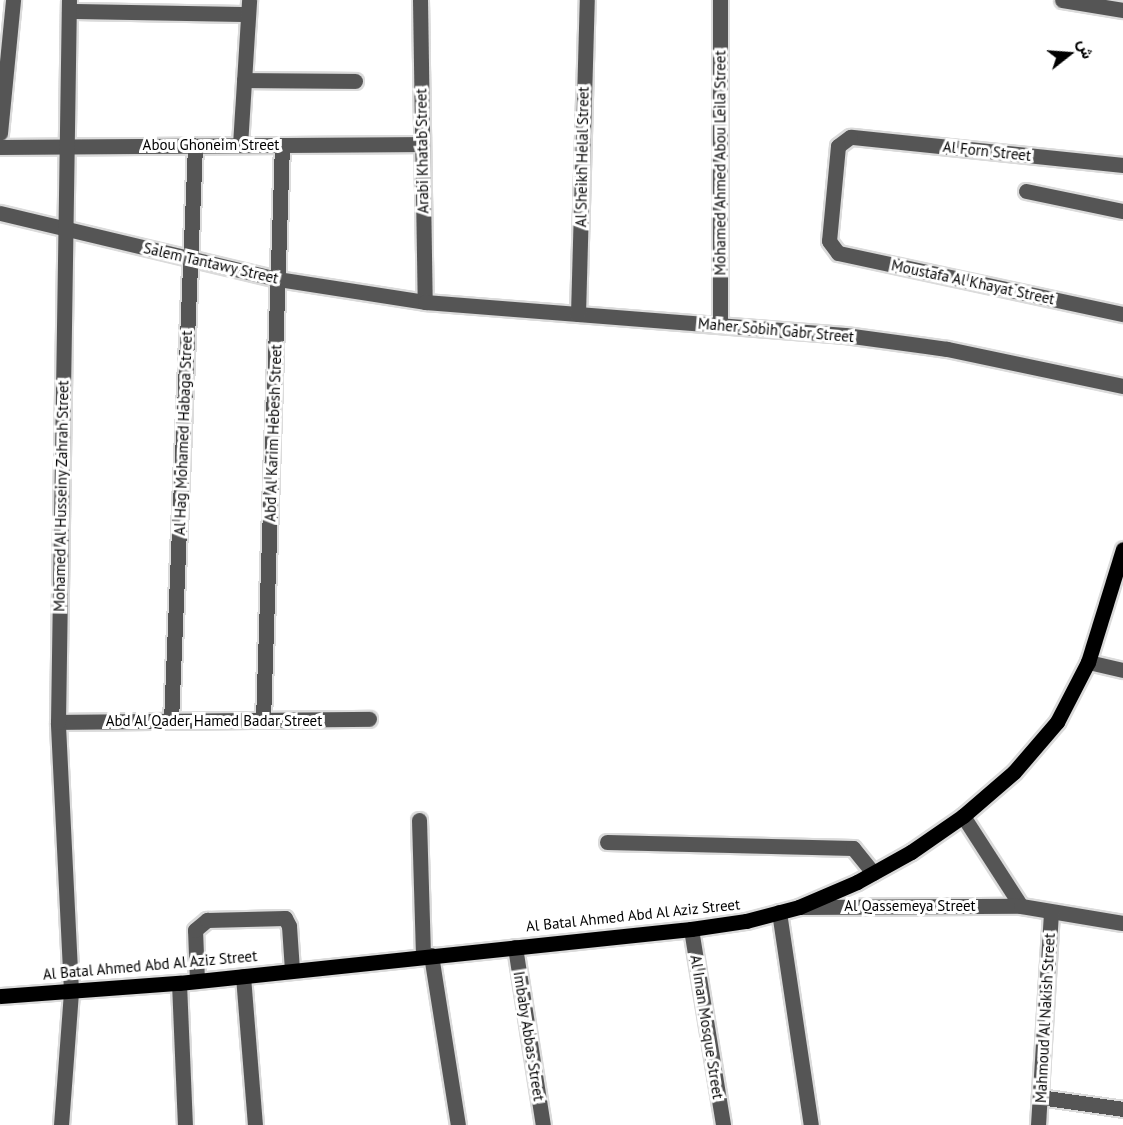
<!DOCTYPE html>
<html>
<head>
<meta charset="utf-8">
<style>
	body { margin:0 }
	#map { position:relative; width:1123px; height:1125px; overflow:hidden; background:#fff; font-family:"PT Sans",Vazirmatn,sans-serif }
	div>[style] { position:absolute }
	[style*='--x'] { left:calc(var(--x)*1px); top:calc(var(--y)*1px); width:calc(var(--w)*1px); rotate:calc(var(--a)*1deg) }
	.roads { filter:drop-shadow(2px 0 #dbdbdb) drop-shadow(-2px 0 #dbdbdb) drop-shadow(0 2px #dbdbdb) drop-shadow(0 -2px #dbdbdb) }
	.minor>* { height:15px; margin:-7.5px; padding:0 7.5px; transform-origin:7.5px; border-radius:7.5px; background:#555 }
	.major>* { height:15px; margin:-7.5px; padding:0 7.5px; transform-origin:7.5px; border-radius:7.5px; background:#000 }
	span { translate:-50% -50%; white-space:nowrap; text-align:center; line-height:1.15; -webkit-text-stroke:6px #fff; paint-order:stroke }
	.street-label { font-size:15px; color:#000 }
	.north { position:absolute; left:1039px; top:24px; width:60px; height:60px; -webkit-text-stroke:4px #fff; paint-order:stroke; rotate:73deg; font-size:16px; font-weight:700; line-height:24px; text-align:center; color:#000 }
	.north::after { content:''; display:block; margin:auto; width:21px; height:27px; background:#000; clip-path:polygon(50% 0,100% 100%,50% 72%,0 100%) }
</style>
</head>
<body>
<div id="map">
	<div class="roads">
		<div class="minor">
			<div style="--x:420;--y:0;--w:302;--a:89.1"></div>
			<div style="--x:1062;--y:0;--w:62;--a:9.3"></div>
			<div style="--x:69;--y:11;--w:179;--a:1"></div>
			<div style="--x:244;--y:80;--w:111;--a:0.5"></div>
			<div style="--x:0;--y:133;--w:134;--a:-84.4"></div>
			<div style="--x:240;--y:145;--w:145;--a:-86.4"></div>
			<div style="--x:0;--y:147;--w:422;--a:-0.4"></div>
			<div style="--x:1123;--y:165;--w:274;--a:-174.1"></div>
			<div style="--x:850;--y:137;--w:15;--a:143"></div>
			<div style="--x:838;--y:146;--w:95;--a:95.4"></div>
			<div style="--x:829;--y:241;--w:15;--a:53"></div>
			<div style="--x:838;--y:253;--w:291;--a:12.1"></div>
			<div style="--x:1026;--y:191;--w:99;--a:11.7"></div>
			<div style="--x:0;--y:213;--w:286;--a:13.4"></div>
			<div style="--x:278;--y:279;--w:149;--a:8.9"></div>
			<div style="--x:425;--y:302;--w:421;--a:4.5"></div>
			<div style="--x:845;--y:335;--w:103;--a:7.8"></div>
			<div style="--x:947;--y:349;--w:180;--a:11.9"></div>
			<div style="--x:578;--y:314;--w:314;--a:-88.4"></div>
			<div style="--x:720;--y:325;--w:325;--a:-90"></div>
			<div style="--x:1088;--y:662;--w:36;--a:13"></div>
			<div style="--x:263;--y:720;--w:575;--a:-88.11"></div>
			<div style="--x:171;--y:721;--w:576;--a:-87.61"></div>
			<div style="--x:58;--y:722;--w:311;--a:-0.6"></div>
			<div style="--x:963;--y:816;--w:107;--a:57.2"></div>
			<div style="--x:419;--y:820;--w:136;--a:88.3"></div>
			<div style="--x:607;--y:842;--w:246;--a:1.4"></div>
			<div style="--x:853;--y:848;--w:32;--a:51"></div>
			<div style="--x:800;--y:907;--w:221;--a:-0.3"></div>
			<div style="--x:1021;--y:906;--w:103;--a:9.5"></div>
			<div style="--x:779;--y:912;--w:215;--a:81.5"></div>
			<div style="--x:691;--y:929;--w:199;--a:80.7"></div>
			<div style="--x:515;--y:947;--w:180;--a:81.1"></div>
			<div style="--x:431;--y:955;--w:172;--a:81"></div>
			<div style="--x:243;--y:976;--w:149;--a:85.4"></div>
			<div style="--x:197;--y:981;--w:51;--a:-92.2"></div>
			<div style="--x:195;--y:930;--w:16;--a:-40"></div>
			<div style="--x:207;--y:920;--w:78;--a:-1.5"></div>
			<div style="--x:285;--y:918;--w:9;--a:63"></div>
			<div style="--x:289;--y:926;--w:44;--a:86.1"></div>
			<div style="--x:179;--y:983;--w:142;--a:87.6"></div>
			<div style="--x:1040;--y:1097;--w:84;--a:8.2"></div>
			<div style="--x:61;--y:1125;--w:134;--a:-85.7"></div>
			<div style="--x:71;--y:991;--w:269;--a:-92.8"></div>
			<div style="--x:58;--y:722;--w:722;--a:-89.13"></div>
			<div style="--x:1038;--y:1125;--w:213;--a:-86.5"></div>
		</div>
		<div class="major">
			<div style="--x:0;--y:996;--w:179;--a:-4.2"></div>
			<div style="--x:179;--y:983;--w:515;--a:-6.02"></div>
			<div style="--x:691;--y:929;--w:56;--a:-8.3"></div>
			<div style="--x:746;--y:921;--w:55;--a:-14.8"></div>
			<div style="--x:799;--y:907;--w:63;--a:-23.3"></div>
			<div style="--x:857;--y:882;--w:62;--a:-29.1"></div>
			<div style="--x:911;--y:852;--w:63;--a:-34.7"></div>
			<div style="--x:963;--y:816;--w:67;--a:-40.8"></div>
			<div style="--x:1014;--y:772;--w:66;--a:-49.3"></div>
			<div style="--x:1057;--y:722;--w:68;--a:-62.7"></div>
			<div style="--x:1088;--y:662;--w:118;--a:-72.8"></div>
		</div>
	</div>
	<div class="street-label">
		<span style="left:211px;top:145px">Abou Ghoneim Street</span>
		<span style="left:422px;top:151px;rotate:-91deg">Arabi Khatab Street</span>
		<span style="left:987px;top:151px;rotate:6deg">Al Forn Street</span>
		<span style="left:582px;top:157px;rotate:-89deg">Al Sheikh Helal Street</span>
		<span style="left:720px;top:163px;rotate:-90deg">Mohamed Ahmed Abou Leila Street</span>
		<span style="left:211px;top:263px;rotate:13deg">Salem Tantawy Street</span>
		<span style="left:973px;top:282px;rotate:12deg">Moustafa Al Khayat Street</span>
		<span style="left:776px;top:330px;rotate:5deg">Maher Sobih Gabr Street</span>
		<span style="left:183px;top:433px;rotate:-88deg">Al Hag Mohamed Habaga Street</span>
		<span style="left:273px;top:433px;rotate:-88deg">Abd Al Karim Hebesh Street</span>
		<span style="left:61px;top:496px;rotate:-89deg">Mohamed Al Husseiny Zahrah Street</span>
		<span style="left:214px;top:721px">Abd Al Qader Hamed Badar Street</span>
		<span style="left:910px;top:906px">Al Qassemeya Street</span>
		<span style="left:633px;top:915px;rotate:-6deg">Al Batal Ahmed Abd Al Aziz Street</span>
		<span style="left:150px;top:965px;rotate:-5deg">Al Batal Ahmed Abd Al Aziz Street</span>
		<span style="left:1045px;top:1018px;rotate:-87deg">Mahmoud Al Nakish Street</span>
		<span style="left:707px;top:1027px;rotate:81deg">Al Iman Mosque Street</span>
		<span style="left:529px;top:1036px;rotate:81deg">Imbaby Abbas Street</span>
	</div>
	<div class="north">ش</div>
</div>
</body>
</html>
